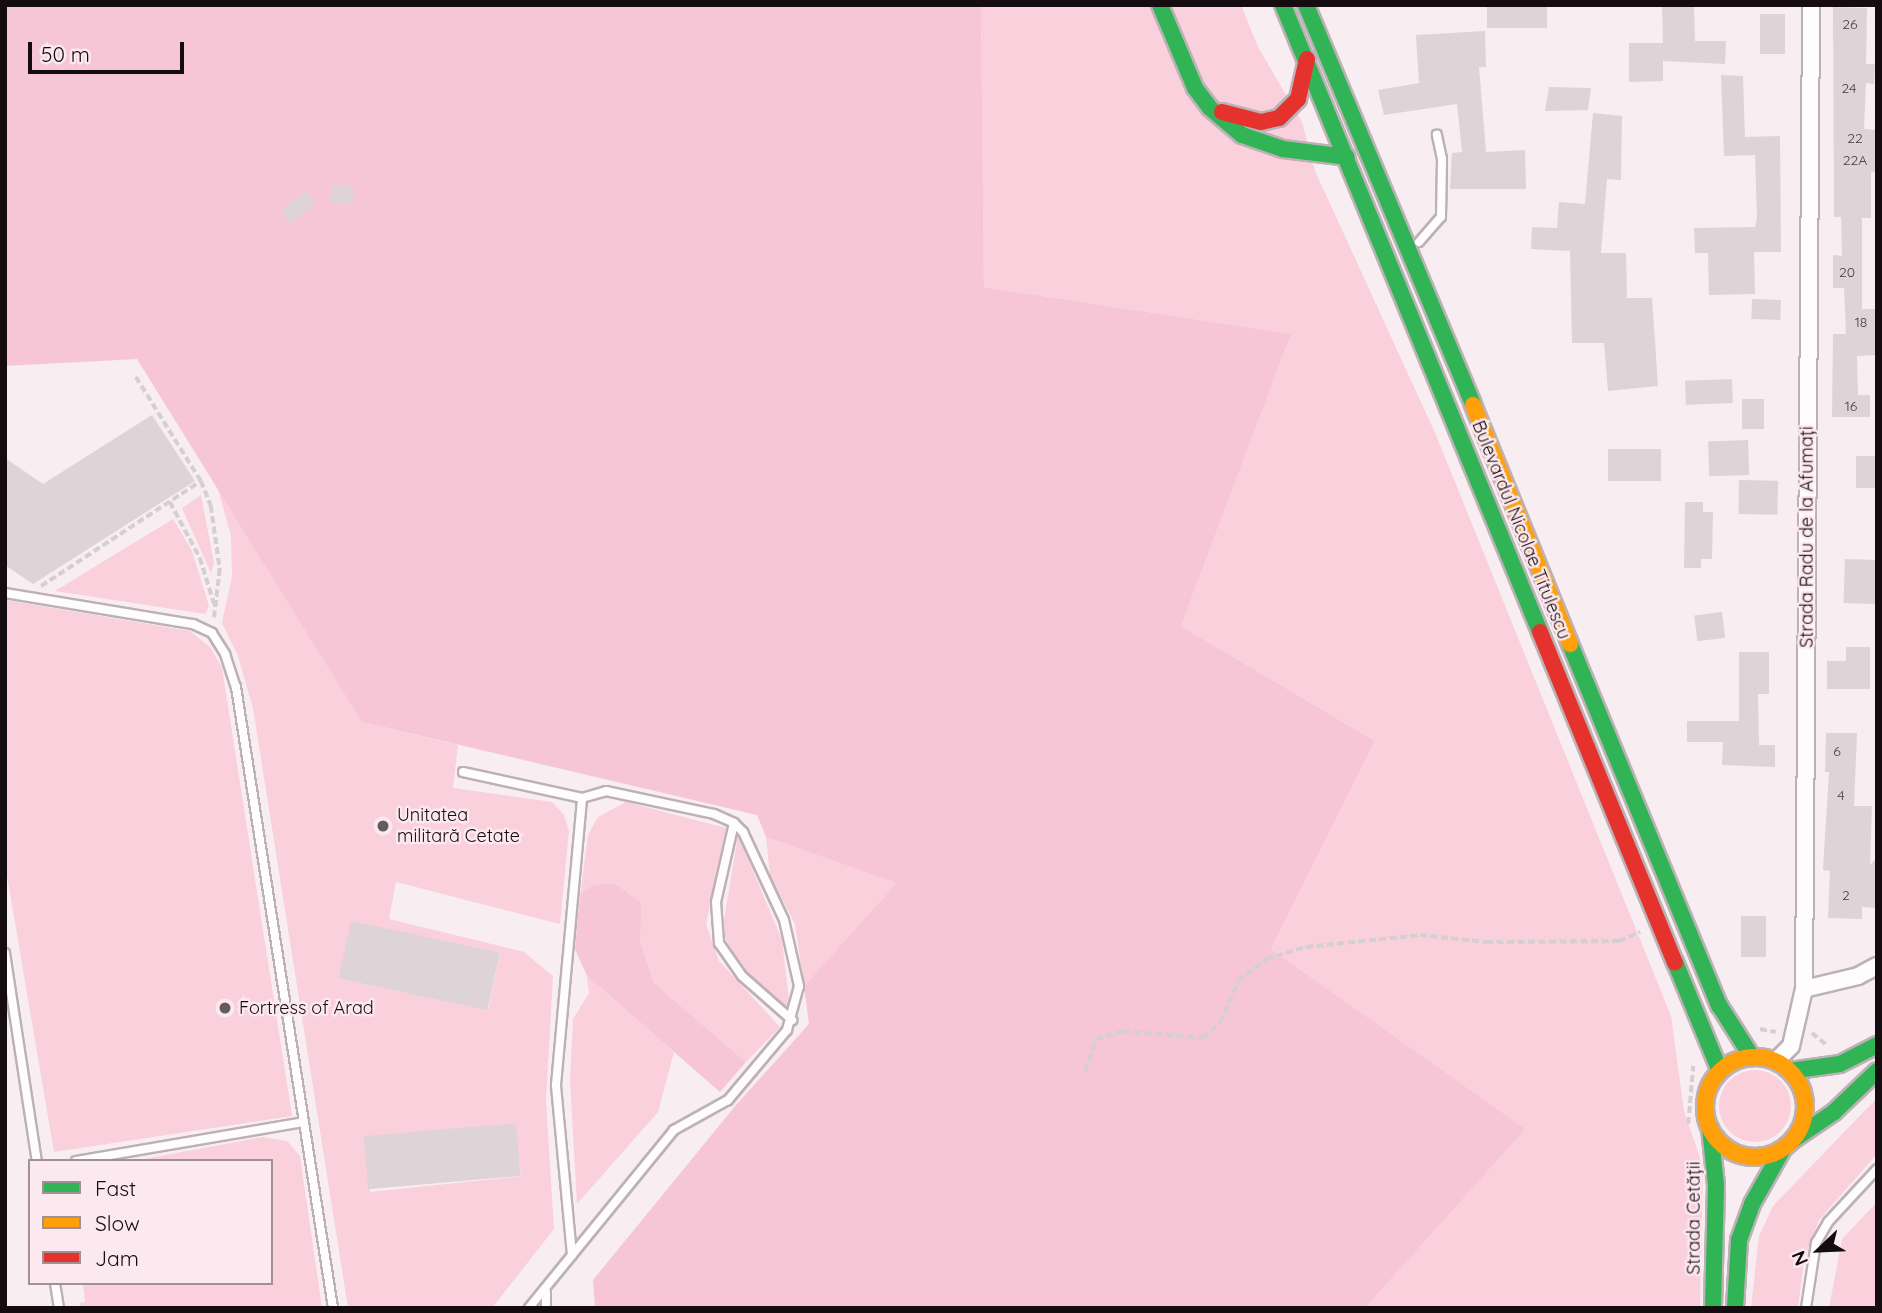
<!DOCTYPE html>
<html>
<head>
<meta charset="utf-8">
<style>
	body { margin:0 }
	#map { position:relative; width:1882px; height:1313px; overflow:hidden; background:#f8edf0; font-family:Quicksand,sans-serif }
	div>[style] { position:absolute }
	[style*='--x'] { left:calc(var(--x)*1px); top:calc(var(--y)*1px); width:calc(var(--w)*1px); rotate:calc(var(--a)*1deg) }
	.green>* { inset:0; background:#fad0dd }
	.round { border-radius:50% }
	.forest>* { inset:0; background:#f7c6d6 }
	.building>* { inset:0; background:#ded3d6; transform-origin:0 0 }
	.path>* { height:3.5px; margin-top:-1.75px; transform-origin:0; background:repeating-linear-gradient(90deg,#d4cfd1 0 7px,transparent 0 10.5px) }
	.roads { filter:drop-shadow(2px 0 #bcb2b5) drop-shadow(-2px 0 #bcb2b5) drop-shadow(0 2px #bcb2b5) drop-shadow(0 -2px #bcb2b5) }
	.lane>* { height:8px; margin:-4px; padding:0 4px; transform-origin:4px; border-radius:4px; background:#fefcfd }
	.street>* { height:16px; margin:-8px; padding:0 8px; transform-origin:8px; border-radius:8px; background:#fefcfd }
	.fast>* { height:16px; margin:-8px; padding:0 8px; transform-origin:8px; border-radius:8px; background:#30b455 }
	.slow>* { height:16px; margin:-8px; padding:0 8px; transform-origin:8px; border-radius:8px; background:#ff9f0a }
	.slow>.ring { margin:-8px; padding:0; box-sizing:content-box; background:none; border:16px solid #ff9f0a; border-radius:50% }
	.jam>* { height:16px; margin:-8px; padding:0 8px; transform-origin:8px; border-radius:8px; background:#e5322d }
	.dots>* { width:19px; height:19px; translate:-50% -50%; box-sizing:border-box; border:4px solid #fce9ef; border-radius:50% }
	span { translate:-50% -50%; white-space:nowrap; text-align:center; line-height:1.15; -webkit-text-stroke:5px #fce9ef; paint-order:stroke }
	.number-label { font-size:14px; color:#473e41 }
	.number-label span { -webkit-text-stroke-width:0 }
	.street-label { font-size:18px; color:#150c0f }
	.poi-label { font-size:18px; color:#150c0f }
	.left { translate:0 -50%; text-align:left }
	.frame { position:absolute; inset:0; border:7px solid #150c0f; pointer-events:none }
	.legend { position:absolute; left:28px; top:1159px; width:245px; height:126px; box-sizing:border-box; background:#fce9ef; border:2px solid #a09195; margin:0; padding:9px 12px; list-style:none; font-size:21px; color:#150c0f }
	.legend li { display:flex; align-items:center; gap:14px; height:35px }
	.legend b { width:35px; border:2px solid #a09195 }
	.north { position:absolute; left:1784px; top:1215px; width:70px; height:70px; -webkit-text-stroke:5px #fce9ef; paint-order:stroke; rotate:247deg; font-size:19px; font-weight:700; line-height:28px; text-align:center; color:#150c0f }
	.north::after { content:''; display:block; margin:auto; width:24px; height:32px; background:#150c0f; clip-path:polygon(50% 0,100% 100%,50% 72%,0 100%) }
	.scale { position:absolute; left:28px; top:42px; width:156px; height:32px; box-sizing:border-box; border:4px solid #150c0f; border-top:0; padding-left:9px; font-size:21px; line-height:24px; white-space:nowrap; color:#150c0f; -webkit-text-stroke:5px #fce9ef; paint-order:stroke }
</style>
</head>
<body>
<div id="map">
	<div class="green">
		<div style="clip-path:polygon(981px 5px,1241px 5px,1258px 47px,1302px 122px,1315px 171px,1436px 435px,1671px 1016px,1684px 1111px,1703px 1167px,1700px 1308px,1365px 1308px,1524px 1129px,1271px 949px,1375px 741px,1181px 626px,1291px 334px,984px 287px)"></div>
		<div style="clip-path:polygon(evenodd,216px 482px,362px 722px,458px 745px,453px 788px,552px 802px,564px 815px,569px 831px,560px 924px,396px 882px,389px 919px,524px 952px,553px 976px,546px 1100px,554px 1229px,492px 1308px,348px 1308px,253px 708px,238px 656px,222px 623px,232px 576px,231px 536px,216px 482px,500px 952px,488px 1010px,339px 979px,500px 952px,216px 482px,515px 1123px,521px 1176px,370px 1192px,365px 1138px,515px 1123px)"></div>
		<div style="clip-path:polygon(201px 495px,214px 563px,211px 573px,182px 508px)"></div>
		<div style="clip-path:polygon(173px 519px,192px 551px,209px 606px,205px 614px,55px 591px)"></div>
		<div style="clip-path:polygon(5px 600px,190px 631px,210px 647px,222px 668px,292px 1116px,54px 1152px,5px 864px)"></div>
		<div style="clip-path:polygon(626px 802px,726px 828px,706px 924px,719px 961px,780px 1027px,746px 1062px,654px 983px,640px 941px,640px 903px,580px 897px,588px 835px,598px 817px)"></div>
		<div style="clip-path:polygon(738px 835px,782px 940px,790px 1009px,741px 968px,722px 932px)"></div>
		<div style="clip-path:polygon(766px 837px,898px 883px,804px 986px,795px 924px,770px 876px)"></div>
		<div style="clip-path:polygon(587px 976px,674px 1052px,658px 1112px,577px 1204px,570px 1080px,573px 1019px,589px 993px)"></div>
		<div class="round" style="left:1719px;top:1070px;width:72px;height:72px"></div>
		<div style="clip-path:polygon(1877px 1098px,1877px 1154px,1819px 1220px,1804px 1259px,1798px 1308px,1751px 1308px,1759px 1236px,1773px 1206px)"></div>
		<div style="clip-path:polygon(262px 1137px,287px 1141px,300px 1156px,322px 1308px,81px 1308px,80px 1303px,85px 1302px,83px 1283px,271px 1283px,271px 1161px,134px 1161px)"></div>
		<div style="clip-path:polygon(1877px 1202px,1877px 1308px,1829px 1308px,1842px 1239px)"></div>
	</div>
	<div class="forest">
		<div style="clip-path:polygon(5px 5px,981px 5px,984px 287px,1291px 334px,1181px 626px,1375px 741px,1271px 949px,1525px 1129px,1365px 1308px,595px 1308px,593px 1280px,736px 1105px,809px 1024px,804px 986px,897px 883px,766px 837px,757px 815px,362px 722px,137px 359px,5px 366px)"></div>
		<div style="clip-path:polygon(614px 883px,641px 903px,640px 941px,654px 983px,746px 1062px,720px 1092px,587px 976px,575px 949px,580px 895px,592px 886px)"></div>
	</div>
	<div class="building">
		<div style="left:1487px;top:5px;width:60px;height:23px"></div>
		<div style="clip-path:polygon(1662px 5px,1694px 5px,1695px 41px,1726px 41px,1725px 64px,1663px 61px,1663px 81px,1629px 82px,1629px 43px,1663px 43px)"></div>
		<div style="clip-path:polygon(1833px 7px,1867px 8px,1866px 64px,1875px 64px,1874px 84px,1866px 83px,1864px 129px,1877px 130px,1877px 172px,1871px 172px,1871px 218px,1862px 218px,1862px 309px,1877px 309px,1877px 355px,1857px 356px,1858px 395px,1870px 395px,1870px 417px,1832px 417px,1833px 334px,1846px 334px,1844px 288px,1833px 288px,1833px 255px,1842px 256px,1841px 217px,1834px 217px)"></div>
		<div style="left:1760px;top:14px;width:25px;height:40px"></div>
		<div style="clip-path:polygon(1485px 31px,1486px 67px,1479px 67px,1486px 152px,1525px 150px,1526px 189px,1450px 189px,1452px 153px,1462px 152px,1457px 104px,1384px 115px,1378px 90px,1419px 83px,1416px 35px)"></div>
		<div style="clip-path:polygon(1721px 75px,1743px 76px,1745px 137px,1780px 136px,1781px 252px,1754px 252px,1755px 294px,1709px 295px,1708px 253px,1695px 253px,1694px 228px,1755px 227px,1757px 217px,1755px 155px,1724px 156px)"></div>
		<div style="clip-path:polygon(1549px 87px,1591px 88px,1588px 110px,1545px 111px)"></div>
		<div style="clip-path:polygon(1593px 113px,1622px 116px,1621px 180px,1607px 179px,1601px 253px,1626px 253px,1627px 298px,1652px 298px,1658px 386px,1608px 391px,1604px 343px,1572px 343px,1570px 251px,1531px 249px,1532px 227px,1557px 228px,1559px 202px,1585px 204px)"></div>
		<div style="left:331px;top:185px;width:23px;height:17px;rotate:5deg"></div>
		<div style="left:306px;top:191px;width:16px;height:32px;rotate:52deg"></div>
		<div style="left:1752px;top:299px;width:29px;height:20px;rotate:2deg"></div>
		<div style="left:1732px;top:379px;width:24px;height:47px;rotate:88deg"></div>
		<div style="left:1742px;top:399px;width:22px;height:30px"></div>
		<div style="clip-path:polygon(152px 415px,195px 481px,33px 584px,5px 565px,5px 458px,43px 484px)"></div>
		<div style="left:1748px;top:440px;width:35px;height:40px;rotate:88deg"></div>
		<div style="left:1661px;top:449px;width:32px;height:53px;rotate:90deg"></div>
		<div style="left:1856px;top:456px;width:21px;height:32px"></div>
		<div style="left:1739px;top:480px;width:39px;height:34px;rotate:1deg"></div>
		<div style="clip-path:polygon(1685px 502px,1703px 502px,1703px 512px,1713px 512px,1712px 559px,1701px 559px,1701px 568px,1684px 568px)"></div>
		<div style="left:1845px;top:559px;width:32px;height:44px;rotate:2deg"></div>
		<div style="left:1722px;top:612px;width:26px;height:28px;rotate:83deg"></div>
		<div style="clip-path:polygon(1846px 647px,1870px 647px,1870px 689px,1827px 689px,1827px 661px,1846px 661px)"></div>
		<div style="clip-path:polygon(1739px 652px,1769px 652px,1769px 694px,1758px 694px,1759px 745px,1775px 745px,1775px 767px,1722px 765px,1723px 742px,1687px 742px,1687px 721px,1739px 721px)"></div>
		<div style="clip-path:polygon(1826px 733px,1857px 733px,1854px 806px,1872px 806px,1870px 865px,1877px 857px,1877px 908px,1862px 907px,1862px 919px,1828px 918px,1830px 871px,1823px 870px,1829px 772px,1825px 772px)"></div>
		<div style="left:1741px;top:916px;width:25px;height:41px"></div>
		<div style="left:351px;top:921px;width:152px;height:59px;rotate:12deg"></div>
		<div style="left:516px;top:1123px;width:53px;height:153px;rotate:85deg"></div>
	</div>
	<div class="path">
		<div style="--x:136;--y:377;--w:123;--a:58"></div>
		<div style="--x:201;--y:481;--w:27;--a:68"></div>
		<div style="--x:211;--y:506;--w:64;--a:81.9"></div>
		<div style="--x:220;--y:569;--w:50;--a:96.8"></div>
		<div style="--x:170;--y:502;--w:64;--a:61.8"></div>
		<div style="--x:200;--y:558;--w:50;--a:72.6"></div>
		<div style="--x:41;--y:586;--w:191;--a:-33.3"></div>
		<div style="--x:1760;--y:1029;--w:16;--a:11"></div>
		<div style="--x:1812;--y:1033;--w:19;--a:39"></div>
		<div style="--x:1085;--y:1071;--w:34;--a:-71"></div>
		<div style="--x:1096;--y:1039;--w:29;--a:-16"></div>
		<div style="--x:1124;--y:1031;--w:79;--a:5.1"></div>
		<div style="--x:1203;--y:1038;--w:24;--a:-42"></div>
		<div style="--x:1221;--y:1022;--w:44;--a:-67.5"></div>
		<div style="--x:1238;--y:981;--w:36;--a:-38"></div>
		<div style="--x:1266;--y:959;--w:42;--a:-16.7"></div>
		<div style="--x:1306;--y:947;--w:115;--a:-6"></div>
		<div style="--x:1420;--y:935;--w:66;--a:6.1"></div>
		<div style="--x:1486;--y:942;--w:133;--a:-0.4"></div>
		<div style="--x:1619;--y:941;--w:23;--a:-23"></div>
		<div style="--x:1688;--y:1124;--w:58;--a:-85.1"></div>
	</div>
	<div class="roads">
		<div class="lane">
			<div style="--x:1419;--y:242;--w:33;--a:-49"></div>
			<div style="--x:1441;--y:217;--w:58;--a:-89"></div>
			<div style="--x:1442;--y:159;--w:25;--a:-102"></div>
			<div style="--x:5;--y:593;--w:191;--a:9.4"></div>
			<div style="--x:193;--y:624;--w:21;--a:25"></div>
			<div style="--x:212;--y:633;--w:25;--a:58"></div>
			<div style="--x:225;--y:654;--w:35;--a:72"></div>
			<div style="--x:236;--y:687;--w:629;--a:81.12"></div>
			<div style="--x:463;--y:772;--w:122;--a:12.3"></div>
			<div style="--x:582;--y:798;--w:25;--a:-16"></div>
			<div style="--x:606;--y:791;--w:110;--a:12"></div>
			<div style="--x:714;--y:814;--w:22;--a:24"></div>
			<div style="--x:734;--y:823;--w:13;--a:45"></div>
			<div style="--x:743;--y:832;--w:97;--a:65"></div>
			<div style="--x:784;--y:920;--w:68;--a:77.2"></div>
			<div style="--x:799;--y:986;--w:46;--a:105.3"></div>
			<div style="--x:787;--y:1030;--w:92;--a:130.1"></div>
			<div style="--x:728;--y:1100;--w:62;--a:150.9"></div>
			<div style="--x:674;--y:1130;--w:230;--a:129.2"></div>
			<div style="--x:734;--y:823;--w:81;--a:102.8"></div>
			<div style="--x:716;--y:902;--w:41;--a:85.8"></div>
			<div style="--x:719;--y:943;--w:40;--a:55.1"></div>
			<div style="--x:742;--y:976;--w:67;--a:41.3"></div>
			<div style="--x:5;--y:953;--w:210;--a:81.3"></div>
			<div style="--x:76;--y:1161;--w:231;--a:-9.7"></div>
			<div style="--x:572;--y:1255;--w:171;--a:-95.4"></div>
			<div style="--x:556;--y:1085;--w:288;--a:-84.8"></div>
			<div style="--x:55;--y:1283;--w:25;--a:81"></div>
			<div style="--x:546;--y:1292;--w:16;--a:90"></div>
			<div style="--x:1806;--y:1308;--w:66;--a:-81.3"></div>
			<div style="--x:1816;--y:1243;--w:24;--a:-60"></div>
			<div style="--x:1828;--y:1222;--w:72;--a:-47.2"></div>
		</div>
		<div class="street">
			<div style="--x:1804;--y:989;--w:56;--a:-13.5"></div>
			<div style="--x:1858;--y:976;--w:21;--a:-28"></div>
			<div style="--x:1776;--y:1061;--w:21;--a:-45"></div>
			<div style="--x:1791;--y:1046;--w:58;--a:-77.2"></div>
			<div style="--x:1804;--y:989;--w:984;--a:-89.59"></div>
		</div>
		<div class="fast">
			<div style="--x:1160;--y:5;--w:90;--a:67.1"></div>
			<div style="--x:1195;--y:88;--w:25;--a:53"></div>
			<div style="--x:1210;--y:108;--w:42;--a:40.2"></div>
			<div style="--x:1242;--y:135;--w:43;--a:18.9"></div>
			<div style="--x:1283;--y:149;--w:64;--a:7.1"></div>
			<div style="--x:1283;--y:5;--w:678;--a:67.71"></div>
			<div style="--x:1306;--y:5;--w:433;--a:67.3"></div>
			<div style="--x:1570;--y:644;--w:391;--a:67.6"></div>
			<div style="--x:1719;--y:1005;--w:62;--a:57.6"></div>
			<div style="--x:1675;--y:962;--w:118;--a:67.6"></div>
			<div style="--x:1790;--y:1071;--w:50;--a:-8"></div>
			<div style="--x:1840;--y:1064;--w:42;--a:-27.2"></div>
			<div style="--x:1710;--y:1128;--w:57;--a:84"></div>
			<div style="--x:1716;--y:1185;--w:123;--a:91.4"></div>
			<div style="--x:1793;--y:1140;--w:50;--a:-34.3"></div>
			<div style="--x:1834;--y:1112;--w:59;--a:-43.6"></div>
			<div style="--x:1735;--y:1308;--w:68;--a:-86.6"></div>
			<div style="--x:1739;--y:1240;--w:38;--a:-70"></div>
			<div style="--x:1752;--y:1204;--w:63;--a:-60.6"></div>
		</div>
		<div class="slow">
			<div style="--x:1473;--y:405;--w:258;--a:67.9"></div>
			<div class="ring" style="left:1705px;top:1057px;width:84px;height:84px"></div>
		</div>
		<div class="jam">
			<div style="--x:1222;--y:112;--w:40;--a:14.4"></div>
			<div style="--x:1261;--y:122;--w:18;--a:-13"></div>
			<div style="--x:1279;--y:118;--w:27;--a:-45"></div>
			<div style="--x:1298;--y:99;--w:41;--a:-77.3"></div>
			<div style="--x:1540;--y:632;--w:357;--a:67.8"></div>
		</div>
	</div>
	<div class="dots">
		<div style="left:383px;top:826px;background:#645b5e"></div>
		<div style="left:225px;top:1008px;background:#645b5e"></div>
	</div>
	<div class="number-label">
		<span style="left:1850px;top:24px">26</span>
		<span style="left:1849px;top:88px">24</span>
		<span style="left:1855px;top:138px">22</span>
		<span style="left:1855px;top:160px">22A</span>
		<span style="left:1847px;top:272px">20</span>
		<span style="left:1861px;top:322px">18</span>
		<span style="left:1851px;top:406px">16</span>
		<span style="left:1837px;top:751px">6</span>
		<span style="left:1841px;top:795px">4</span>
		<span style="left:1846px;top:895px">2</span>
	</div>
	<div class="street-label">
		<span style="left:1521px;top:530px;rotate:68deg">Bulevardul Nicolae Titulescu</span>
		<span style="left:1807px;top:537px;rotate:-90deg">Strada Radu de la Afumați</span>
		<span style="left:1694px;top:1218px;rotate:-90deg">Strada Cetății</span>
	</div>
	<div class="poi-label">
		<span class="left" style="left:397px;top:826px">Unitatea<br>militară Cetate</span>
		<span class="left" style="left:239px;top:1008px">Fortress of Arad</span>
	</div>
	<div class="frame"></div>
	<ul class="legend">
	<li><b style="height:9px;background:#30b455"></b>Fast</li>
	<li><b style="height:9px;background:#ff9f0a"></b>Slow</li>
	<li><b style="height:9px;background:#e5322d"></b>Jam</li>
	</ul>
	<div class="north">N</div>
	<div class="scale">50 m</div>
</div>
</body>
</html>
